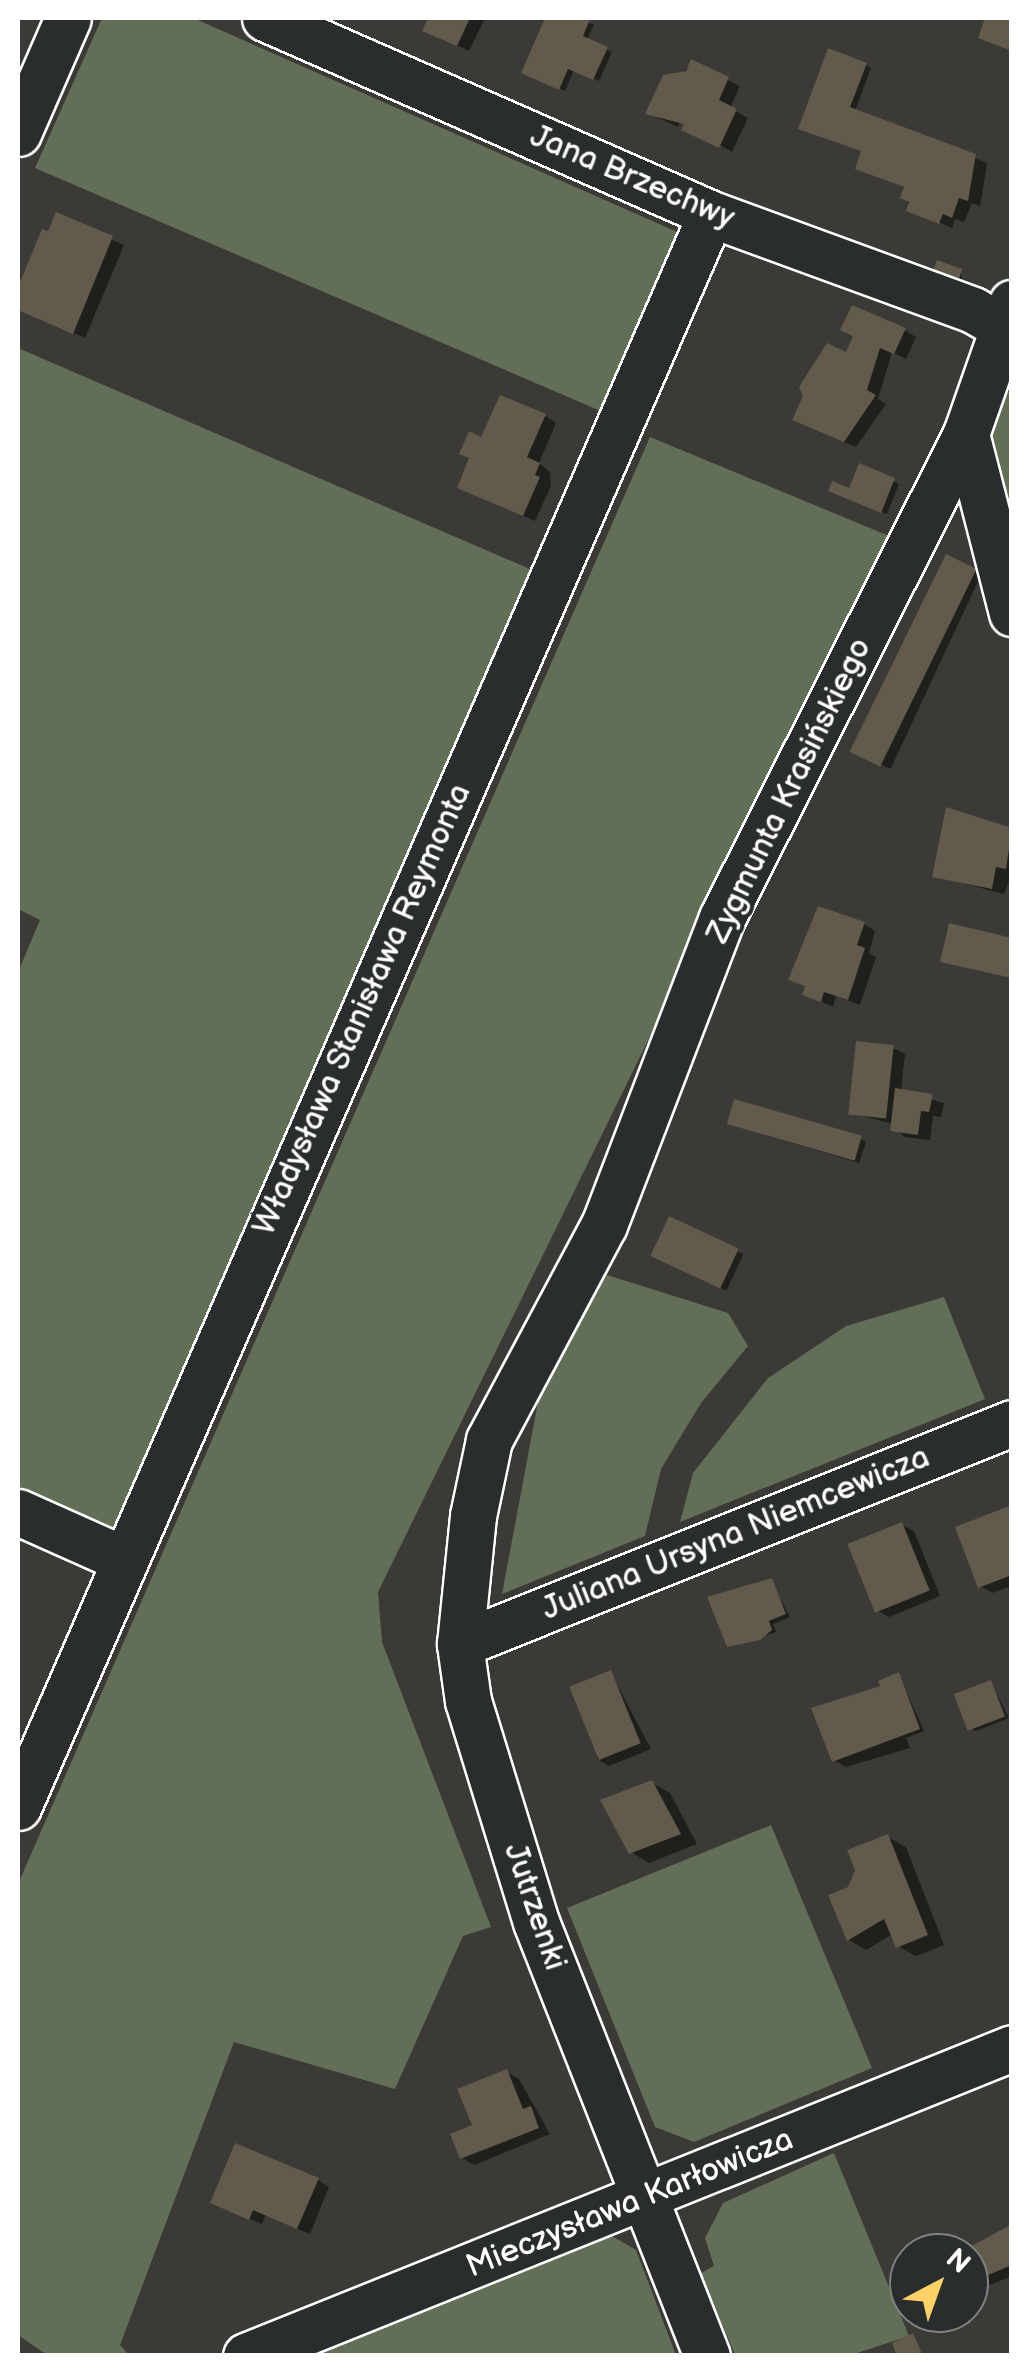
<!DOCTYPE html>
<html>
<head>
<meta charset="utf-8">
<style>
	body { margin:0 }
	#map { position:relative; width:1029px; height:2373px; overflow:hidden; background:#3b3a36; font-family:"Balsamiq Sans",sans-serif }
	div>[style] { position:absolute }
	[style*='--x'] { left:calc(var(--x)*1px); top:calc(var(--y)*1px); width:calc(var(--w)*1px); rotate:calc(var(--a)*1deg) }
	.green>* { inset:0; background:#626e56 }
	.shadow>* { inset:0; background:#0007; transform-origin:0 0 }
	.building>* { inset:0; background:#625a4a; transform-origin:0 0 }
	.roads { filter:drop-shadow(2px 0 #fff) drop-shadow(-2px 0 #fff) drop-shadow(0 2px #fff) drop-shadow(0 -2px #fff) }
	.minor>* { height:45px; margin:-22.5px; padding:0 22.5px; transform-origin:22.5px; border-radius:22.5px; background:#2a2d2e }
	span { translate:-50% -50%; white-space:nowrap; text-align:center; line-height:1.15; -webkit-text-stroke:8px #2a2d2e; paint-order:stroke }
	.street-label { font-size:32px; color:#fff }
	.frame { position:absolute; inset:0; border:20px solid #fff; pointer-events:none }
	.north { position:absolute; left:889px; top:2233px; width:100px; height:100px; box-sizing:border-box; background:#2a2d2e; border:2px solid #7f8182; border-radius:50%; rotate:41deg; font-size:28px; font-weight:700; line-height:40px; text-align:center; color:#fff }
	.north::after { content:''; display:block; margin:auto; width:35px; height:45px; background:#ffd166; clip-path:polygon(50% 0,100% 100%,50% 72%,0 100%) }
</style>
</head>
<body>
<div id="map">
	<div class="green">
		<div style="clip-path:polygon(102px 18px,193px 18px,684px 235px,610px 415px,35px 168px)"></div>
		<div style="clip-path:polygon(18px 348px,539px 573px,120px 1533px,18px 1489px,18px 972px,40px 920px,18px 909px)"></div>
		<div style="clip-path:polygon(1011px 390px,1011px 529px,989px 467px,997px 402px)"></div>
		<div style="clip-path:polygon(650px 437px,894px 538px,378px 1592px,382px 1642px,491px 1927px,463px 1936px,395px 2089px,234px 2042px,120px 2345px,129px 2355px,47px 2355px,18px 2335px,18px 1884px)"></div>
		<div style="clip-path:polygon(607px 1275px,728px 1313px,748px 1346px,701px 1403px,661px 1469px,645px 1536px,502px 1594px,546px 1359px)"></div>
		<div style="clip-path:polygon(944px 1297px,985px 1399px,680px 1522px,693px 1473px,768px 1378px,846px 1326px)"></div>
		<div style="clip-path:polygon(771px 1825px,872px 2068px,694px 2142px,655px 2127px,567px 1908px)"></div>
		<div style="clip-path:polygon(834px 2153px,909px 2336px,851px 2355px,735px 2355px,701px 2273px,714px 2266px,705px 2238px,723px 2203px)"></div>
		<div style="clip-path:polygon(605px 2232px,636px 2250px,676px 2355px,275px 2356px)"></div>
	</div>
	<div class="shadow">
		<div style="clip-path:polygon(430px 18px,485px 18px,469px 51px,425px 30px)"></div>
		<div style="clip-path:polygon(548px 18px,594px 24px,587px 40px,612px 52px,599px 81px,574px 70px,565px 91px,524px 72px)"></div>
		<div style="clip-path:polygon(692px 62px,740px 86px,730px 108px,748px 118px,732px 152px,680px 121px,678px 127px,648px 113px)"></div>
		<div style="clip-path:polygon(866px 65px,871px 68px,855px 111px,987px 163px,980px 206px,972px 203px,964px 222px,955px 219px,952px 228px,909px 210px,906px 188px,858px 168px,864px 151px,807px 131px)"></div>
		<div style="clip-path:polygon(58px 216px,124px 245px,85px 338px,18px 308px,44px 232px,50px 234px)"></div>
		<div style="clip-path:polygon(961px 271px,962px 283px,940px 276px)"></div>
		<div style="clip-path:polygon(904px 330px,916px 337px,906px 359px,892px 352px,878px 399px,886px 404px,856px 447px,807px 426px,856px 336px)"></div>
		<div style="clip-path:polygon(545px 416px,556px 423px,539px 463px,550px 472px,551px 486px,535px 521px,472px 493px,472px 458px,483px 441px)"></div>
		<div style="clip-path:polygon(860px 467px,899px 484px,887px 514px,836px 492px,851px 491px)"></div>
		<div style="left:947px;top:558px;width:38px;height:215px;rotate:25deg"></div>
		<div style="clip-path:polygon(1012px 831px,1012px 873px,1004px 894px,935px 876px)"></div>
		<div style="clip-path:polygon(864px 924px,875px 931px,869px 953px,876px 957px,860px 1005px,836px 996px,833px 1007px,805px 994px,807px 987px,792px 979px)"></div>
		<div style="clip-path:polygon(893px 1048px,905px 1054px,901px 1091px,944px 1103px,941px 1117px,933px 1116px,930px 1140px,904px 1137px,893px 1124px,851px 1113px)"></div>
		<div style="clip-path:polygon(735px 1126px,861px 1139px,866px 1142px,859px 1163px)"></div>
		<div style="left:670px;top:1220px;width:81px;height:40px;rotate:25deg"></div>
		<div style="clip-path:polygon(1012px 1508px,1012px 1586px,992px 1593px,980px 1586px)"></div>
		<div style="clip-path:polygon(902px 1525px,914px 1531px,940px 1596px,889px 1617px,877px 1610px)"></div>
		<div style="clip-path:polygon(771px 1581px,790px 1617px,773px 1624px,776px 1632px,729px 1646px)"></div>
		<div style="clip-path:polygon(611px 1673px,651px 1749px,609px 1766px,597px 1759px)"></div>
		<div style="clip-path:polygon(899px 1675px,924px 1731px,906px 1738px,910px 1748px,846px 1767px,834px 1760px,883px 1688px)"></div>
		<div style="clip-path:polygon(991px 1683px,1009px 1718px,976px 1731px,970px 1728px)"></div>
		<div style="clip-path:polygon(652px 1783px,670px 1793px,697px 1844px,649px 1863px,631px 1852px)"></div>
		<div style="clip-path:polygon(888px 1837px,906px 1847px,944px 1945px,916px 1956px,898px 1946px,893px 1934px,866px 1950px,849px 1940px,850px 1889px)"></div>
		<div style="clip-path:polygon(507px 2072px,519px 2079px,550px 2134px,474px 2165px,462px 2158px)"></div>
		<div style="clip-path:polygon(318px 2180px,329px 2187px,310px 2234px,266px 2215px,262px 2224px,225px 2209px)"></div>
		<div style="clip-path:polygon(1012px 2233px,1012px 2276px,990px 2285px,978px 2278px,967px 2253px)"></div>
	</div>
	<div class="building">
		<div style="clip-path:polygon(428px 18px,470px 18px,457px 46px,422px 31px)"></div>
		<div style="clip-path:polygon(545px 18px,590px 19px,583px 36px,608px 47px,593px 80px,568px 69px,559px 90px,521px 73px)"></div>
		<div style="clip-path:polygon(985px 18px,1012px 18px,1012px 51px,978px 38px)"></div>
		<div style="clip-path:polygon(828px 48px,867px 63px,850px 107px,976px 154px,968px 201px,959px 198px,952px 218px,943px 214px,939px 224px,906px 211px,909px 202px,900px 198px,904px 187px,855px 169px,861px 151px,798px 129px)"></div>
		<div style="clip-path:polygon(691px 59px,729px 77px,719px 100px,737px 109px,719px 148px,681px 130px,684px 124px,645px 114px,663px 75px,686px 71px)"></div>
		<div style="clip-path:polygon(56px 212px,113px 236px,73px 334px,18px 310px,18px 287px,42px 229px,48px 231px)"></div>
		<div style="left:937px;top:260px;width:27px;height:15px;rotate:20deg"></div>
		<div style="clip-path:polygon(852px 305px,906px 328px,894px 354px,880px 348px,867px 390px,876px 395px,844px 442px,792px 420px,803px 396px,799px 387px,827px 343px,846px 352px,853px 336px,840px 330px)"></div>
		<div style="clip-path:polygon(500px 395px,546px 414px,527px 457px,540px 463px,535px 475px,540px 477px,523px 516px,457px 488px,469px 458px,459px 454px,469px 431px,481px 437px)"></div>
		<div style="clip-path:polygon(859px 463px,895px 478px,881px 513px,828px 491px,832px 481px,849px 488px)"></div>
		<div style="left:946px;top:554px;width:34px;height:220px;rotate:26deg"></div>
		<div style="clip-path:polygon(946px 807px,1012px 828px,1006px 869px,996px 867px,992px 889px,932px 877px)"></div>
		<div style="clip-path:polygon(818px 906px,865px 922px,857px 945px,865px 948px,848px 1000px,824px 992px,821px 1002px,802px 995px,805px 986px,788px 980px)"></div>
		<div style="clip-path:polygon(949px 923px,1012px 938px,1012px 978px,940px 962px)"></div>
		<div style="left:856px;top:1041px;width:38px;height:74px;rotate:6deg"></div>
		<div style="clip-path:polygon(895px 1088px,933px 1094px,929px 1112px,921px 1111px,918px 1135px,890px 1131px)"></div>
		<div style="left:734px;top:1099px;width:133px;height:26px;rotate:16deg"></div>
		<div style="left:669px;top:1216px;width:77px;height:44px;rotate:25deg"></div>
		<div style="clip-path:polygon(1012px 1505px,1012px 1575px,978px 1588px,955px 1527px)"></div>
		<div style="left:902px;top:1522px;width:74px;height:59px;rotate:68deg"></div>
		<div style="clip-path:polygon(772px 1578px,786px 1614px,769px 1621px,772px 1630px,760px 1640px,727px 1647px,707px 1597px)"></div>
		<div style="left:611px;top:1670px;width:79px;height:45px;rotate:68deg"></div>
		<div style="clip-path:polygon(899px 1672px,920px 1729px,832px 1762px,811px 1708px,880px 1686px,878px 1681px)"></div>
		<div style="left:991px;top:1680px;width:39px;height:40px;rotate:69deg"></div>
		<div style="clip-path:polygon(652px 1780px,681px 1834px,629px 1854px,600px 1800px)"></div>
		<div style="clip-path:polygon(888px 1834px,928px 1935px,896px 1948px,884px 1919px,847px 1941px,828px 1895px,848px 1887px,855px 1870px,847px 1850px)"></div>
		<div style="clip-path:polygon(507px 2069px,523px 2109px,531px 2106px,539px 2128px,460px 2159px,450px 2134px,472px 2125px,457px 2089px)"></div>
		<div style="clip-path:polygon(235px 2143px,319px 2178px,297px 2229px,253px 2210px,249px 2220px,210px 2203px)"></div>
		<div style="clip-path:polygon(1012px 2224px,1012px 2265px,976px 2280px,969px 2253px,959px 2253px)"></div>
		<div style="clip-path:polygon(913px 2333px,923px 2356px,897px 2356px,892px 2343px)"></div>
	</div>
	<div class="roads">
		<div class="minor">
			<div style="--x:265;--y:18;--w:487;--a:23.7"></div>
			<div style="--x:711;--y:214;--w:279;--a:20.1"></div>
			<div style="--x:973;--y:310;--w:45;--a:29.4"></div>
			<div style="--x:18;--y:133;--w:125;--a:-66.5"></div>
			<div style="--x:966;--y:434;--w:185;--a:75.6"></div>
			<div style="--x:18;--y:1512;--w:113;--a:24.1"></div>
			<div style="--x:460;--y:1644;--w:595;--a:-21.82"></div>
			<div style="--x:18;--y:1807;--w:1737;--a:-66.49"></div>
			<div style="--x:246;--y:2356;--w:826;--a:-21.9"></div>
			<div style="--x:707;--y:2356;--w:466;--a:-111.5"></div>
			<div style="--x:536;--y:1922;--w:231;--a:-107.1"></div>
			<div style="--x:468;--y:1701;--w:58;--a:-98"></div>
			<div style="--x:460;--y:1644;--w:129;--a:-84.2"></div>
			<div style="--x:473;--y:1516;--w:78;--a:-78.1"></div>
			<div style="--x:489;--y:1440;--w:244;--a:-61.9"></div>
			<div style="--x:604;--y:1225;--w:329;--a:-69"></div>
			<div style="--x:722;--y:918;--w:542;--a:-63.25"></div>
			<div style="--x:966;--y:434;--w:139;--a:-70.7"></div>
		</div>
	</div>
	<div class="street-label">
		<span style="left:632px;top:178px;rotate:23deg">Jana Brzechwy</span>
		<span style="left:790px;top:791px;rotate:-64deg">Zygmunta Krasińskiego</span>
		<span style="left:363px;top:1010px;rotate:-66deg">Władysława Stanisława Reymonta</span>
		<span style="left:736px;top:1534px;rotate:-22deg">Juliana Ursyna Niemcewicza</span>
		<span style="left:534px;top:1907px;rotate:71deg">Jutrzenki</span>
		<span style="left:630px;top:2204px;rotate:-22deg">Mieczysława Karłowicza</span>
	</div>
	<div class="frame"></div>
	<div class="north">N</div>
</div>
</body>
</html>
